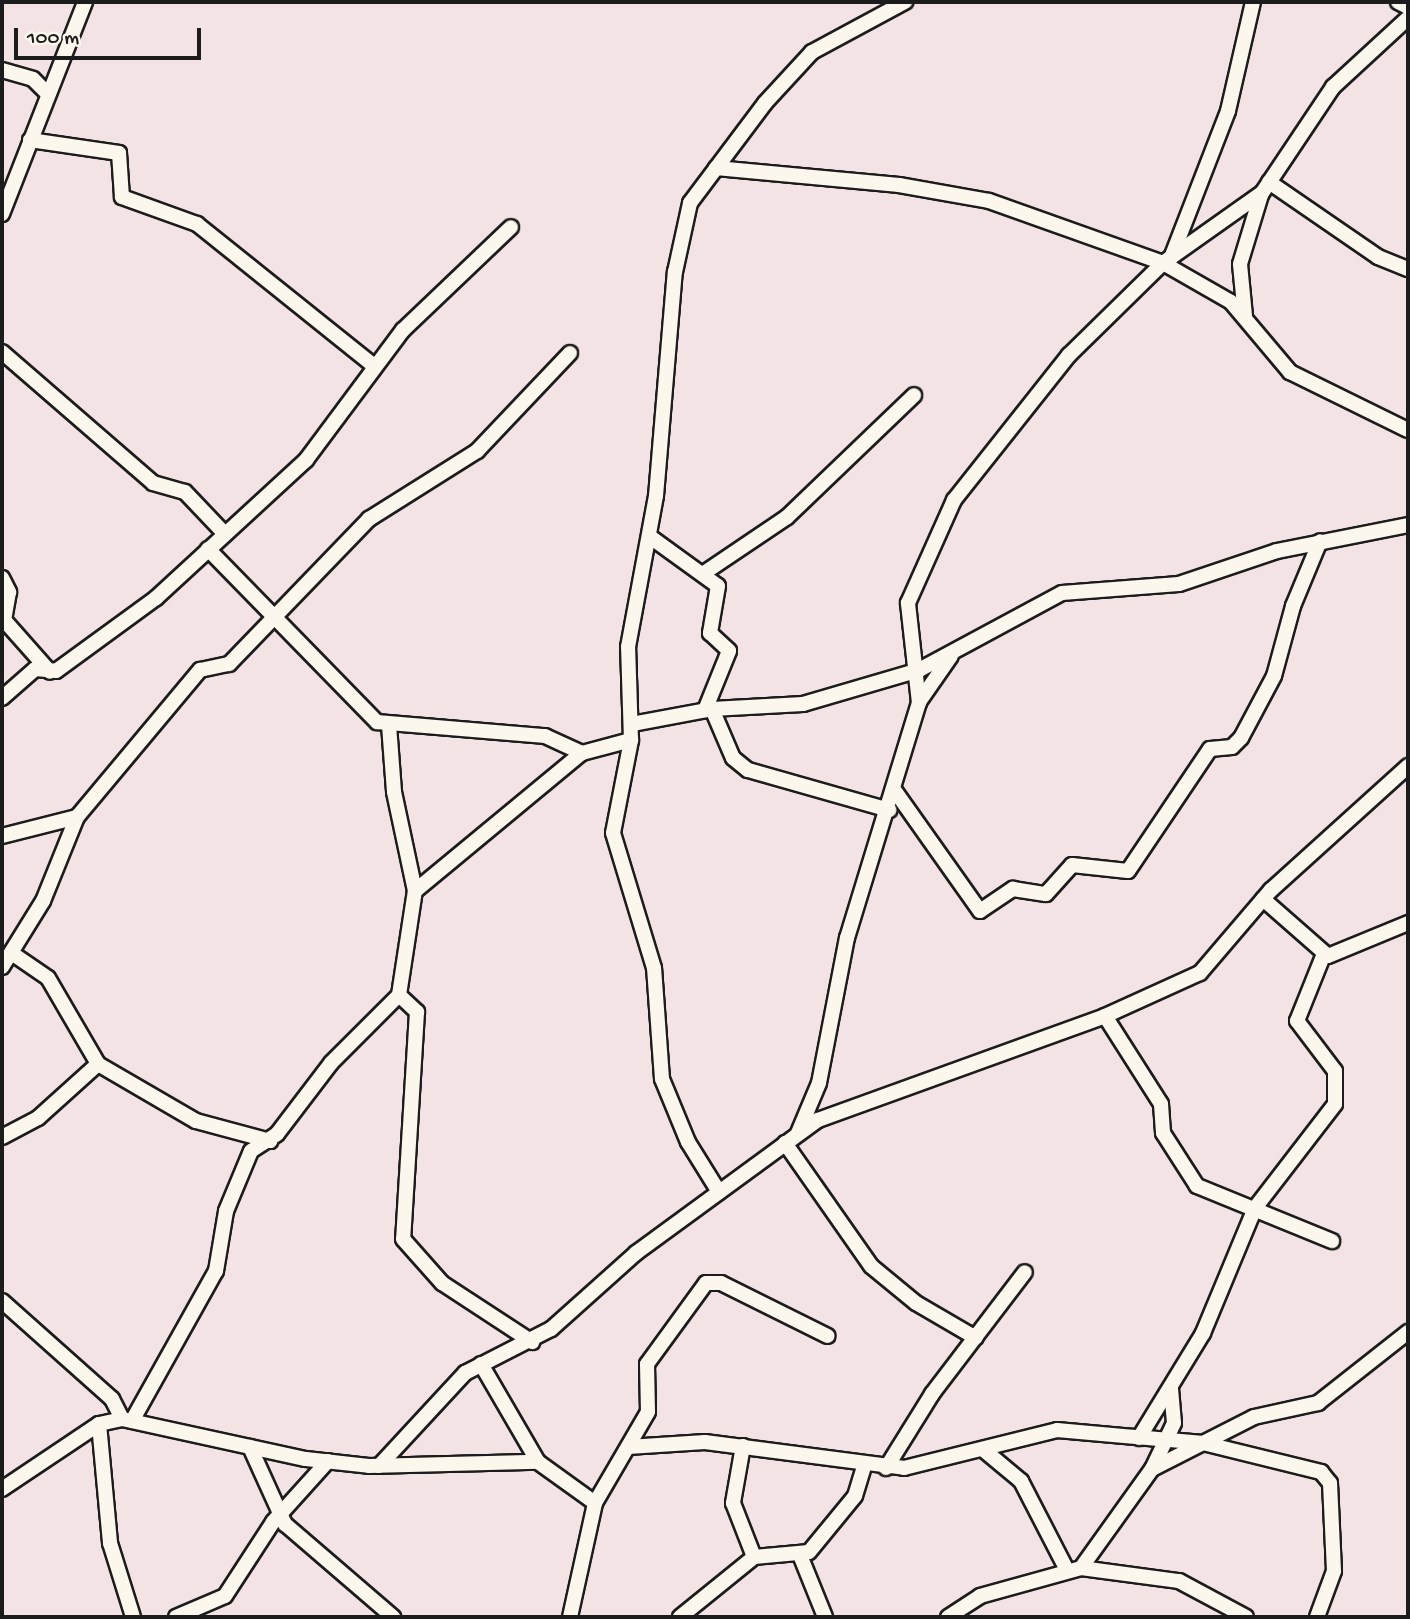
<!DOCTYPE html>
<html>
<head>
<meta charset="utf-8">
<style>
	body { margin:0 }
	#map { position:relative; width:1410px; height:1619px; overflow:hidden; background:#f4e3e4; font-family:"Gochi Hand",sans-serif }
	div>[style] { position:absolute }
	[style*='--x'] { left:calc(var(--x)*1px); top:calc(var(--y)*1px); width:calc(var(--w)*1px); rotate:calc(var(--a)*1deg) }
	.roads { filter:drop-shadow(2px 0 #1c1c1c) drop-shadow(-2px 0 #1c1c1c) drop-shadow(0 2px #1c1c1c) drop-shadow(0 -2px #1c1c1c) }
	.minor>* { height:14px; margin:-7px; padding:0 7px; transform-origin:7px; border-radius:7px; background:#fbf7ec }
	span { translate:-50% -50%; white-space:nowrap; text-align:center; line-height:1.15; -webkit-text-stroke:5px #fbf7ec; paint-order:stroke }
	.frame { position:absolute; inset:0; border:4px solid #1c1c1c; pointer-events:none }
	.scale { position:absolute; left:14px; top:28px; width:187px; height:32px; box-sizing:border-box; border:4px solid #1c1c1c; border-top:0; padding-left:9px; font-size:21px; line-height:24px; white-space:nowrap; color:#1c1c1c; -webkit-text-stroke:5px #fbf7ec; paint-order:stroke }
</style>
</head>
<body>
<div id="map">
	<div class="roads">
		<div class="minor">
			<div style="--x:1398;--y:2;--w:11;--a:27"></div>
			<div style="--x:2;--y:70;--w:32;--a:16"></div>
			<div style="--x:33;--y:79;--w:21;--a:45"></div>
			<div style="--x:30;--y:140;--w:90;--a:8.3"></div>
			<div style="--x:119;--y:153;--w:44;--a:86.1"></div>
			<div style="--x:122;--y:197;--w:80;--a:19.8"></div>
			<div style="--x:197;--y:224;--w:226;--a:38.7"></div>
			<div style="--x:716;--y:168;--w:184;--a:5.3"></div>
			<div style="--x:899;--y:185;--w:91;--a:10.1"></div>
			<div style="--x:989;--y:201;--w:185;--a:19.6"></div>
			<div style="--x:1163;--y:263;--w:78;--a:29.8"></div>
			<div style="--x:1231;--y:302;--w:92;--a:49.9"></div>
			<div style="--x:1290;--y:372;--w:131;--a:26.2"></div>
			<div style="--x:1269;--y:182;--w:132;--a:34.5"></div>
			<div style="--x:1378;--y:257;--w:32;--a:22"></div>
			<div style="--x:2;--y:214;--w:228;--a:-68.6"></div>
			<div style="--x:1171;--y:258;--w:158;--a:-68.8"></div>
			<div style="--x:1228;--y:111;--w:112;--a:-77.1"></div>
			<div style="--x:1245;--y:316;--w:52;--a:-95.5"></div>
			<div style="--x:1240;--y:264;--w:72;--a:-73.1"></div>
			<div style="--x:2;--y:352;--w:200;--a:40.9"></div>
			<div style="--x:153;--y:483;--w:33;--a:16"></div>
			<div style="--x:185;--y:492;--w:58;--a:46.4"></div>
			<div style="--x:649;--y:536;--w:85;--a:35.9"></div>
			<div style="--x:718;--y:586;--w:48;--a:99.7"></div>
			<div style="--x:710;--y:633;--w:26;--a:43"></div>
			<div style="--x:729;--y:651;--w:64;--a:112.1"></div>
			<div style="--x:208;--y:549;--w:242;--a:45.7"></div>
			<div style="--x:377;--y:722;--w:169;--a:4.8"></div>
			<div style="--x:545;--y:736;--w:41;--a:24.7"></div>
			<div style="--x:704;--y:573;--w:100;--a:-34"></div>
			<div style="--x:787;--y:517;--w:176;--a:-43.8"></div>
			<div style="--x:2;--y:578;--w:16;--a:63"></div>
			<div style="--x:9;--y:592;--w:28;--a:100"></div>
			<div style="--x:4;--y:620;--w:69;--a:48.5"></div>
			<div style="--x:2;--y:698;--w:44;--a:-41.3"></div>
			<div style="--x:35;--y:669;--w:21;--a:5"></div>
			<div style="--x:56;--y:671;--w:124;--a:-36.1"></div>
			<div style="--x:156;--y:598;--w:204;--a:-42.6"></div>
			<div style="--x:306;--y:460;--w:162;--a:-53.3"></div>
			<div style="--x:403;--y:330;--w:149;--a:-43.6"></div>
			<div style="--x:919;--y:702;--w:56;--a:-55.2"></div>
			<div style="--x:712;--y:709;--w:53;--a:66.8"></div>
			<div style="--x:733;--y:758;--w:19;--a:39"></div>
			<div style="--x:748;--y:770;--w:147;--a:15.8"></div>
			<div style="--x:632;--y:724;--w:81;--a:-10.6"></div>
			<div style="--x:712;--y:709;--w:91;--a:-3.1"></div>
			<div style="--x:803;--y:704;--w:121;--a:-16.3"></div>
			<div style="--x:919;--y:670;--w:162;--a:-28.3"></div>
			<div style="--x:1062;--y:593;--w:117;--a:-4.4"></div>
			<div style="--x:1179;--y:584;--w:103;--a:-18.6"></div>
			<div style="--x:1277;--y:551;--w:134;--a:-11.2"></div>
			<div style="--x:389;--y:725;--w:67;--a:85.7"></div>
			<div style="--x:394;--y:792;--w:101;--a:78"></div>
			<div style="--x:895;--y:791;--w:147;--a:54.7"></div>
			<div style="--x:980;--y:911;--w:40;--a:-34"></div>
			<div style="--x:1013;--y:889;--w:33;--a:9"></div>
			<div style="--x:1046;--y:894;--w:39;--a:-48"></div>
			<div style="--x:1072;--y:865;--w:56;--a:6.1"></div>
			<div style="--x:1128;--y:871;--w:147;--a:-56.1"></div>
			<div style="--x:1210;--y:749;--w:22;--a:-5"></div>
			<div style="--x:1232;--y:747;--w:13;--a:-45"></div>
			<div style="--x:1241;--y:738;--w:70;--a:-62"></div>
			<div style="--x:1274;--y:676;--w:73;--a:-74.8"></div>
			<div style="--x:1293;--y:606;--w:70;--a:-67.4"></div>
			<div style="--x:2;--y:836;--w:77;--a:-14.2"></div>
			<div style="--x:1263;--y:899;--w:86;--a:41.2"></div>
			<div style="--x:1328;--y:956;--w:87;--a:-22.4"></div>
			<div style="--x:13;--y:954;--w:42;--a:34.4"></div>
			<div style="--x:48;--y:978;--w:99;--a:59.8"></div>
			<div style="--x:98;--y:1064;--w:113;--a:30.2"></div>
			<div style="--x:196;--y:1121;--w:77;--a:15.1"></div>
			<div style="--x:2;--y:967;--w:78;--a:-58.2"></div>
			<div style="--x:43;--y:901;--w:91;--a:-68"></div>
			<div style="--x:77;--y:817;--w:192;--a:-50.1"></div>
			<div style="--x:200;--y:670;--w:30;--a:-12"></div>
			<div style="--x:229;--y:664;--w:202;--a:-46"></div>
			<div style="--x:369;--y:519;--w:128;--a:-32.2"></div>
			<div style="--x:477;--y:451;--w:135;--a:-46.5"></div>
			<div style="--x:399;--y:995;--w:25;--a:43"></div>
			<div style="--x:417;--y:1012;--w:227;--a:93.5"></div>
			<div style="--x:403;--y:1239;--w:59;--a:48.4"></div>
			<div style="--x:442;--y:1283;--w:108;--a:33.2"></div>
			<div style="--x:1105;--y:1016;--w:104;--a:57.5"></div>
			<div style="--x:1161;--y:1104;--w:29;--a:86"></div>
			<div style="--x:1163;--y:1133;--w:63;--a:57.3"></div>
			<div style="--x:1197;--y:1186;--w:146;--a:22.2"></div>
			<div style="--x:798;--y:1133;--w:54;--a:-67.2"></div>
			<div style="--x:819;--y:1083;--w:148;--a:-79.1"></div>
			<div style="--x:847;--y:938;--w:246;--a:-73"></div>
			<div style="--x:919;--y:703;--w:101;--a:-96.3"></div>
			<div style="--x:908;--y:603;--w:113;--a:-65.9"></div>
			<div style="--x:954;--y:500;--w:185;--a:-51.6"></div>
			<div style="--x:1069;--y:355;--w:132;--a:-44.4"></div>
			<div style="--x:1163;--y:263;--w:121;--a:-35.3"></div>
			<div style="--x:1262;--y:193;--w:128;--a:-56.2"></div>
			<div style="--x:1333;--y:87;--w:102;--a:-42.6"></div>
			<div style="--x:2;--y:1137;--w:41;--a:-27.8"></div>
			<div style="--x:38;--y:1118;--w:81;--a:-42"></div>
			<div style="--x:785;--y:1143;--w:150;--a:55"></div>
			<div style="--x:871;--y:1266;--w:58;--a:39.4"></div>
			<div style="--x:916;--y:1303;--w:69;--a:30.3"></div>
			<div style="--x:719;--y:1192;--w:59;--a:-121.8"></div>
			<div style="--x:688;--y:1142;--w:68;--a:-112.4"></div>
			<div style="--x:662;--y:1079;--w:111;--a:-94.1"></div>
			<div style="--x:654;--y:968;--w:141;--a:-106.9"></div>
			<div style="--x:613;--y:833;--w:95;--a:-79"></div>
			<div style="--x:631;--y:740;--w:93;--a:-91.8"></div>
			<div style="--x:628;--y:647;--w:154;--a:-79.5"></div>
			<div style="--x:656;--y:496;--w:225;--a:-85.2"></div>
			<div style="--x:675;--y:272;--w:71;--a:-77.7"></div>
			<div style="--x:690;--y:203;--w:125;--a:-53.1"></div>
			<div style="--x:765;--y:103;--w:69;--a:-47.3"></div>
			<div style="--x:812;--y:52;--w:106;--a:-28.3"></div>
			<div style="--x:2;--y:1301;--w:147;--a:41.7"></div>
			<div style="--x:112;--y:1399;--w:22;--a:63"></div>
			<div style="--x:481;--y:1364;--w:113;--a:59.8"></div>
			<div style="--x:132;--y:1421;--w:172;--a:-60.8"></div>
			<div style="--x:216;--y:1271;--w:61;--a:-80.5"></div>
			<div style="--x:226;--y:1211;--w:65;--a:-67.4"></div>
			<div style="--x:251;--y:1151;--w:31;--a:-33"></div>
			<div style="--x:277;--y:1134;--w:89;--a:-52.7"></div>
			<div style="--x:331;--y:1063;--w:96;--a:-45"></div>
			<div style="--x:399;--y:995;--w:105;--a:-81.3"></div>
			<div style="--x:415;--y:891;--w:217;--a:-39.6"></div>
			<div style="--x:582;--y:753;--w:51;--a:-14.9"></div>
			<div style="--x:99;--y:1424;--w:120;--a:84.7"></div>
			<div style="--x:110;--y:1543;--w:77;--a:72.7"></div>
			<div style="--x:1139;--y:1438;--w:123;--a:-58.6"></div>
			<div style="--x:1203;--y:1333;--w:135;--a:-67.4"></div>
			<div style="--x:1255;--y:1208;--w:131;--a:-52.4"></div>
			<div style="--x:1335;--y:1104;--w:33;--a:-90"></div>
			<div style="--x:1335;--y:1071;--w:63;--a:-127.2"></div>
			<div style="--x:1297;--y:1021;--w:72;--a:-68.1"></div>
			<div style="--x:743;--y:1446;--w:58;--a:100"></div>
			<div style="--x:733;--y:1503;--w:58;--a:68.7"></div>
			<div style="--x:250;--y:1447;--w:85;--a:65.6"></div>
			<div style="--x:285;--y:1524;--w:143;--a:40.7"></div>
			<div style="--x:628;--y:1447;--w:77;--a:-3.7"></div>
			<div style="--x:705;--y:1442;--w:201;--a:7.4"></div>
			<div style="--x:904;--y:1468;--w:158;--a:-13.9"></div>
			<div style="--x:1057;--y:1430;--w:147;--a:5.1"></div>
			<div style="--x:1203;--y:1443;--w:122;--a:13.8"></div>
			<div style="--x:1321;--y:1472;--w:14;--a:51"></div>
			<div style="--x:1330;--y:1483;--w:88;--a:87.4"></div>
			<div style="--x:1334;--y:1571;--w:49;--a:110.3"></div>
			<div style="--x:985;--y:1451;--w:47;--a:39.8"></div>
			<div style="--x:1021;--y:1481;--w:100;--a:62.7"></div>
			<div style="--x:379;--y:1466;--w:127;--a:-47.2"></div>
			<div style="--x:465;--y:1373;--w:97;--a:-27.1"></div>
			<div style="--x:551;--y:1329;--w:114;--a:-41.8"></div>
			<div style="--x:636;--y:1253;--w:225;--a:-36.2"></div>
			<div style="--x:818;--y:1120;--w:305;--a:-19.9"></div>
			<div style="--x:1105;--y:1016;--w:104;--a:-24.4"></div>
			<div style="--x:1200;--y:973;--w:109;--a:-49.5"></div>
			<div style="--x:1271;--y:890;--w:185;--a:-42.1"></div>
			<div style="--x:886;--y:1468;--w:87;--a:-58.1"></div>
			<div style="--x:932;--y:1394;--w:153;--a:-52.7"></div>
			<div style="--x:1152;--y:1469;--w:51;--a:-64.4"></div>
			<div style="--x:1174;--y:1423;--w:34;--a:-95"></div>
			<div style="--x:2;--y:1489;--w:117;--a:-33.8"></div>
			<div style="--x:99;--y:1424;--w:24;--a:-12"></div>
			<div style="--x:122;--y:1419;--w:188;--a:12.3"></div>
			<div style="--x:306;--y:1459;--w:63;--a:6.3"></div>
			<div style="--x:369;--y:1466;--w:169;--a:-1.4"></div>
			<div style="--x:538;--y:1462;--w:70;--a:35.7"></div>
			<div style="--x:800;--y:1555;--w:67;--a:68"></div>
			<div style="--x:1081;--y:1568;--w:122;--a:-54.4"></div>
			<div style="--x:1152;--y:1469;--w:114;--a:-27"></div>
			<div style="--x:1254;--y:1417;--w:66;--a:-12.3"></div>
			<div style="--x:1318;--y:1403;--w:115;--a:-38.3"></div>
			<div style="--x:176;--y:1617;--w:53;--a:-23.2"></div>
			<div style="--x:225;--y:1596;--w:88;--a:-57"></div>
			<div style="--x:273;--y:1522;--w:82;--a:-48"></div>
			<div style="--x:570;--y:1617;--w:117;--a:-77.6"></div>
			<div style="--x:595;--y:1503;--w:105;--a:-59.8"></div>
			<div style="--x:648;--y:1412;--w:48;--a:-91.2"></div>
			<div style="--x:647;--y:1364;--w:100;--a:-53.9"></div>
			<div style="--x:706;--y:1283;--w:15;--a:0"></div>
			<div style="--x:721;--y:1283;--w:119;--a:26.4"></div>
			<div style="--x:680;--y:1617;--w:95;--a:-39"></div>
			<div style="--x:754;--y:1557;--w:55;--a:-5.2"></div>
			<div style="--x:809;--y:1552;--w:72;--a:-50.6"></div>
			<div style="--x:855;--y:1496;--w:30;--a:-73"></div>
			<div style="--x:948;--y:1617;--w:38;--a:-33"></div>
			<div style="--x:980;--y:1596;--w:105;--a:-15.5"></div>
			<div style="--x:1081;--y:1568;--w:99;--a:7.6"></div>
			<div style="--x:1179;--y:1581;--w:76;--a:28.2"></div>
		</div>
	</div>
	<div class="frame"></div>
	<div class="scale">100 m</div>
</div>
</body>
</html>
